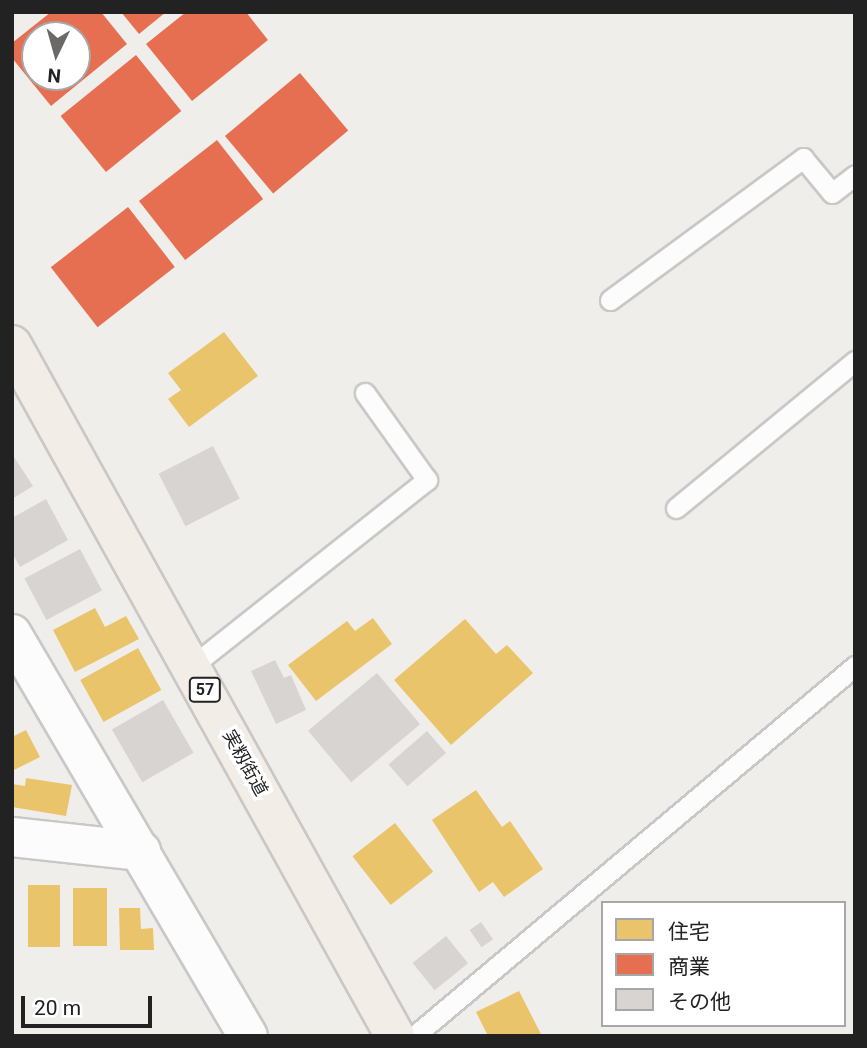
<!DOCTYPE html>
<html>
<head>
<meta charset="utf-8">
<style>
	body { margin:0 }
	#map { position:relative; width:867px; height:1048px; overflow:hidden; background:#f0eeeb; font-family:Roboto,"Noto Sans JP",sans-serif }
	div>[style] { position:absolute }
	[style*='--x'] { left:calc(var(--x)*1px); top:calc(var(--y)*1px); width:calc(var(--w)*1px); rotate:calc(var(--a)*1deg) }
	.homes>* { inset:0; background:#e9c46a; transform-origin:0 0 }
	.shops>* { inset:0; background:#e76f51; transform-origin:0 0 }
	.building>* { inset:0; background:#d7d4d2; transform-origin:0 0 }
	.roads { filter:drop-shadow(2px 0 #c9c8c7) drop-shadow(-2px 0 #c9c8c7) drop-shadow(0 2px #c9c8c7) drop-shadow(0 -2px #c9c8c7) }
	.service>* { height:19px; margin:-9.5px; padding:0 9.5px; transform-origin:9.5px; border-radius:9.5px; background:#fdfcfc }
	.minor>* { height:38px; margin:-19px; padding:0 19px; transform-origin:19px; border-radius:19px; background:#fdfcfc }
	.primary>* { height:38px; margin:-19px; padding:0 19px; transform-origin:19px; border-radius:19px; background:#f3ede7 }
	span { translate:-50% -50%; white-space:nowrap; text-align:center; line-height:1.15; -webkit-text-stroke:7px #fff; paint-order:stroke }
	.shield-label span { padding:2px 5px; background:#fff; border:2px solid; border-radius:5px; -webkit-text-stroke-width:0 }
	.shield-label { font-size:16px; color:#222; font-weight:700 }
	.street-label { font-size:18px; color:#222 }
	.frame { position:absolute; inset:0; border:14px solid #222; pointer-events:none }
	.legend { position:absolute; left:601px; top:901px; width:245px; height:126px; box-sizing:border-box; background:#fff; border:2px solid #a7a7a7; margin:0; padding:9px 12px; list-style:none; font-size:21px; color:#222 }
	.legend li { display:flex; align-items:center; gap:14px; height:35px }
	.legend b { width:35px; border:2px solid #a7a7a7 }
	.north { position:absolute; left:21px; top:21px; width:70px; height:70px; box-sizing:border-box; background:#fff; border:2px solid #a7a7a7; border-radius:50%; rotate:185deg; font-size:19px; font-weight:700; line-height:28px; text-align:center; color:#222 }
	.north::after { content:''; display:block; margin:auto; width:24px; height:32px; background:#6a6968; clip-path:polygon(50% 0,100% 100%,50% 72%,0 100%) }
	.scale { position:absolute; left:21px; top:996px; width:131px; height:32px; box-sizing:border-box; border:4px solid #222; border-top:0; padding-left:9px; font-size:21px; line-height:24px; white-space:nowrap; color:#222; -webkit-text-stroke:5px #fff; paint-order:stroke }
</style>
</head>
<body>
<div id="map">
	<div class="homes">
		<div style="clip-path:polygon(224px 332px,258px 376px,189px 427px,168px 399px,181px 390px,168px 373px)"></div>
		<div style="clip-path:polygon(95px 608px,105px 627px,126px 616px,139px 639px,75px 672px,53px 630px)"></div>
		<div style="clip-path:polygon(373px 618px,392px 644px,316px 701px,288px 665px,347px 621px,355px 631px)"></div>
		<div style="clip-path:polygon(465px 619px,496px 654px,507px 645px,533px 673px,451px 745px,394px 680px)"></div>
		<div style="left:138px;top:648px;width:48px;height:66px;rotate:61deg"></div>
		<div style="clip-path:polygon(26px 730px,40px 757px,12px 771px,12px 737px)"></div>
		<div style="clip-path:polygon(26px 778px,72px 785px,66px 816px,12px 807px,12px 784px,25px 786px)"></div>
		<div style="clip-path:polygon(476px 790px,502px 827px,510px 821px,543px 869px,504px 897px,493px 882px,479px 892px,432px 820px)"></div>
		<div style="left:395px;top:823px;width:62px;height:54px;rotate:52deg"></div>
		<div style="left:28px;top:885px;width:32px;height:62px"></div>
		<div style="left:73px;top:888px;width:34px;height:58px"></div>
		<div style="clip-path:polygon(119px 908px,140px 908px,141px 929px,153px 928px,154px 950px,120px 950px)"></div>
		<div style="clip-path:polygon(519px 991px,542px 1036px,488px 1036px,476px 1012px)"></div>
	</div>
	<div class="shops">
		<div style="clip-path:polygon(evenodd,51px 12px,101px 12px,127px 44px,51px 106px,12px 58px,12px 43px,51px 12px,35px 35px,77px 35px,77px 77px,35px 77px,35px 35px)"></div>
		<div style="clip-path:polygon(121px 12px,166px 12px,139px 34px)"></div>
		<div style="clip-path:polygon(186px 12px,246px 12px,268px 40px,192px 101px,146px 44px)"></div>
		<div style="left:136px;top:55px;width:72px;height:97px;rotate:51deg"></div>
		<div style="left:300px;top:73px;width:75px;height:98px;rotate:50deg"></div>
		<div style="left:217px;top:140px;width:75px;height:99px;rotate:52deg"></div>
		<div style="left:128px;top:207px;width:76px;height:98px;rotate:52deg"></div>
	</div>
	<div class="building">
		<div style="left:213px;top:446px;width:59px;height:61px;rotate:63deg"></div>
		<div style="clip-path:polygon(12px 454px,33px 486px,12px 499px)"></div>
		<div style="clip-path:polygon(46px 499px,68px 540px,20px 567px,12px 553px,12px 518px)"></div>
		<div style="left:80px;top:549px;width:47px;height:63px;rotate:62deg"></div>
		<div style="clip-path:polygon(275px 660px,284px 678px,291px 675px,306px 710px,276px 724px,251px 671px)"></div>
		<div style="left:377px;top:673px;width:67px;height:90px;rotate:50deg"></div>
		<div style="left:163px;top:700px;width:61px;height:59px;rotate:60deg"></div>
		<div style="left:427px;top:731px;width:29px;height:51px;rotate:49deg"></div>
		<div style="left:481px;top:922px;width:21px;height:14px;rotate:55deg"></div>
		<div style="left:446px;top:936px;width:35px;height:43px;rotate:51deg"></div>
	</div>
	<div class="roads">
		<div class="service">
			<div style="--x:610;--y:300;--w:240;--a:-36.3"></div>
			<div style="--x:803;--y:158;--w:45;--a:50.4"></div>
			<div style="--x:832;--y:193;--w:29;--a:-38"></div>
			<div style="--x:676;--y:508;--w:232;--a:-39.4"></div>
			<div style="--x:192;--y:666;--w:300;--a:-38.4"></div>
			<div style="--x:427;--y:480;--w:107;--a:-125.5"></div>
			<div style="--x:414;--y:1036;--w:576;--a:-40"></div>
		</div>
		<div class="minor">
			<div style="--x:12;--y:634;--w:466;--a:59.6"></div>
			<div style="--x:12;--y:837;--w:130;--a:6.2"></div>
		</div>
		<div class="primary">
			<div style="--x:12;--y:345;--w:790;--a:61"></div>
		</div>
	</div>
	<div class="shield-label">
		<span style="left:205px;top:690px">57</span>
	</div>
	<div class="street-label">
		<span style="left:245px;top:763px;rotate:61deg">実籾街道</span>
	</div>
	<div class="frame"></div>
	<ul class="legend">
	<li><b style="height:19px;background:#e9c46a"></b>住宅</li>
	<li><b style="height:19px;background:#e76f51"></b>商業</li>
	<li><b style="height:19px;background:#d7d4d2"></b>その他</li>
	</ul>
	<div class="north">N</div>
	<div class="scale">20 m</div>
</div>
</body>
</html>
